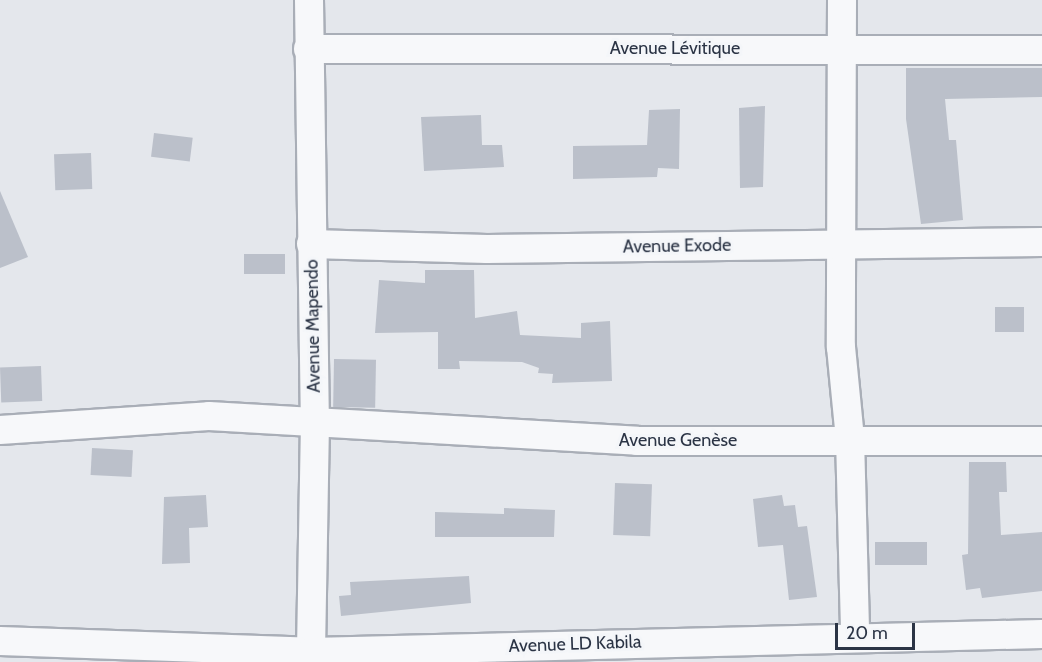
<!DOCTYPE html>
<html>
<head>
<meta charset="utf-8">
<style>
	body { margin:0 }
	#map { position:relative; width:1042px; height:662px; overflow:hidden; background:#e4e7ec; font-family:Cabin,sans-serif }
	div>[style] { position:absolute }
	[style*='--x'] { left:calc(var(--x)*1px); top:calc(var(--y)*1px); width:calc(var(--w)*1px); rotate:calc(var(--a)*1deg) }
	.building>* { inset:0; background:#bbc0ca; transform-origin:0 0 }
	.roads { filter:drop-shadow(2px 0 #a9aeb7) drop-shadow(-2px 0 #a9aeb7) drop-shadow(0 2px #a9aeb7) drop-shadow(0 -2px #a9aeb7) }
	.street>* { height:28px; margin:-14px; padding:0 14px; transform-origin:14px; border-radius:14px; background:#f7f8fa }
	span { translate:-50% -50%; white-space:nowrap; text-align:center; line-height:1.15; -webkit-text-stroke:6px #f4f6f9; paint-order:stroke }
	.street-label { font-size:18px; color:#2b3445 }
	.scale { position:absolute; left:835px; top:623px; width:80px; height:27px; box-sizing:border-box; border:3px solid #2b3445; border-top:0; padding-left:8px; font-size:18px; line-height:21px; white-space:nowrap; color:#2b3445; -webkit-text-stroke:4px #f4f6f9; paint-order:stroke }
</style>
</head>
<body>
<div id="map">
	<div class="building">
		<div style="clip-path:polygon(906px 68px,1042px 68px,1042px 97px,945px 99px,949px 140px,956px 140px,963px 220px,921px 224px,906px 119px)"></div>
		<div style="clip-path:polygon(765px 106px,763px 187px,740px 188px,739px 108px)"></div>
		<div style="clip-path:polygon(680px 109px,679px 169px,658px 168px,657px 177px,573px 179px,573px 146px,647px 145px,649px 110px)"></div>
		<div style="clip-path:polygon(481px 115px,482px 145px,502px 145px,504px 167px,424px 171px,421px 117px)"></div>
		<div style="left:154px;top:133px;width:39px;height:24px;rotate:7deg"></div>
		<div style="left:91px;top:153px;width:36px;height:37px;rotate:88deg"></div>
		<div style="clip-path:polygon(0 191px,28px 257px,0 268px)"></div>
		<div style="left:244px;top:254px;width:41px;height:20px"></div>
		<div style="clip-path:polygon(425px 270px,474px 270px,475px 318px,517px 311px,520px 335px,581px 338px,581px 323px,610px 321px,612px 381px,552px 383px,553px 374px,538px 373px,539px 368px,522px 362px,459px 361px,460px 369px,438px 369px,438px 332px,375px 333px,379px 280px,425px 283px)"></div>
		<div style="left:995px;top:307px;width:29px;height:25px"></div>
		<div style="left:334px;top:359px;width:42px;height:48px;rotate:1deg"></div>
		<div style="left:41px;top:366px;width:35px;height:41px;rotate:88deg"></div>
		<div style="left:92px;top:448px;width:41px;height:27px;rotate:3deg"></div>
		<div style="clip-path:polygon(969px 462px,1006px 462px,1007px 492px,999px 492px,1001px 535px,1042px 532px,1042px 591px,982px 598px,980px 588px,966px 590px,962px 555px,968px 554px)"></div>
		<div style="left:615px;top:483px;width:37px;height:52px;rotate:2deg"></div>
		<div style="clip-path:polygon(206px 495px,208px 527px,189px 528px,190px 563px,162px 564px,164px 497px)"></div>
		<div style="clip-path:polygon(782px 495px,784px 506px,795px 505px,798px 527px,807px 526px,817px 597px,789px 600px,783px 545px,758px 547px,753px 499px)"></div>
		<div style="clip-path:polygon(504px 508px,555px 510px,554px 537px,435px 537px,435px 512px,504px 514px)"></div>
		<div style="left:927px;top:542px;width:23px;height:52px;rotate:90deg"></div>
		<div style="clip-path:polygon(469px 576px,471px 603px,341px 616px,339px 596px,351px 595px,350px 582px)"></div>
	</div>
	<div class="roads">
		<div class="street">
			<div style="--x:309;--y:0;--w:422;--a:89.2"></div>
			<div style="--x:315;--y:422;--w:230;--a:91"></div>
			<div style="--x:842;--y:0;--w:347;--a:90.2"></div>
			<div style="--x:841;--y:347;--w:91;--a:84.4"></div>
			<div style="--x:850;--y:438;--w:197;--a:88.5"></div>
			<div style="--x:308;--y:49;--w:734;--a:0.08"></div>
			<div style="--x:311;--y:244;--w:176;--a:1.6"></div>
			<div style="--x:487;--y:249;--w:555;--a:-0.72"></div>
			<div style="--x:0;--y:430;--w:209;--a:-3.8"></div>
			<div style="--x:209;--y:416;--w:429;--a:3.3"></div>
			<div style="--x:637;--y:441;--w:405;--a:0"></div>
			<div style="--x:0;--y:641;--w:311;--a:2"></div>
			<div style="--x:311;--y:652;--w:731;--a:-1.41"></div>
		</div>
	</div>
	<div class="street-label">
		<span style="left:675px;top:48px">Avenue Lévitique</span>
		<span style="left:677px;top:246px;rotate:-1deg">Avenue Exode</span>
		<span style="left:313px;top:326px;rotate:-91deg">Avenue Mapendo</span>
		<span style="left:678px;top:440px">Avenue Genèse</span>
		<span style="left:575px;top:644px;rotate:-2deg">Avenue LD Kabila</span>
	</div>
	<div class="scale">20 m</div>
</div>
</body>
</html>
